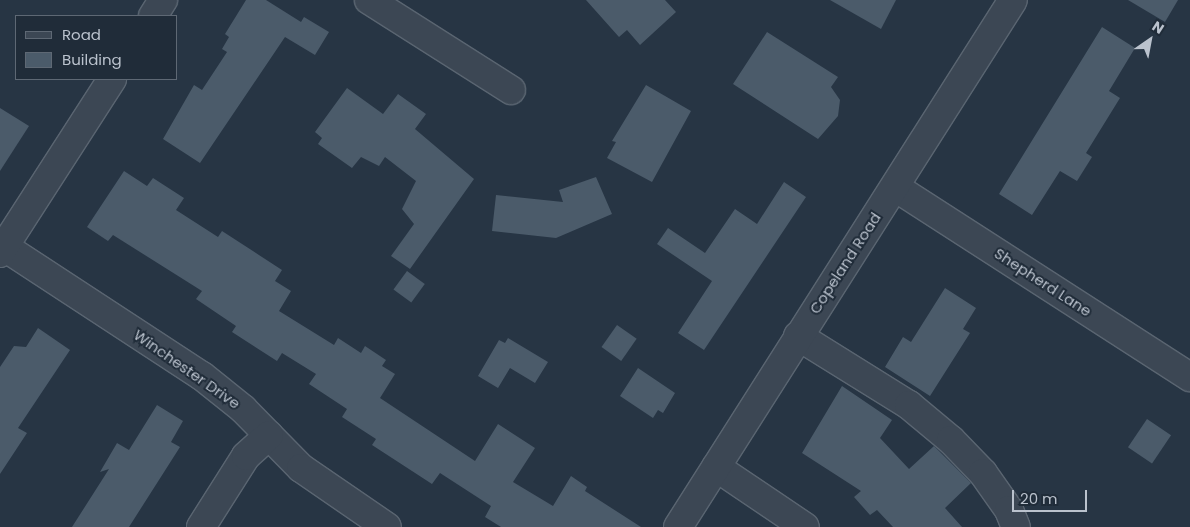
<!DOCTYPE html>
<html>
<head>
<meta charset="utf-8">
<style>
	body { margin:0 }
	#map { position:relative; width:1190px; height:527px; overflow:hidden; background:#273544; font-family:Poppins,sans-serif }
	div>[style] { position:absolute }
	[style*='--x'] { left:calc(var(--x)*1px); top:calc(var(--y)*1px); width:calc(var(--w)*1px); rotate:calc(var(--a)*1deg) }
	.building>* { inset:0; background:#4b5b6a; transform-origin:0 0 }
	.roads { filter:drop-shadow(1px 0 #5a6571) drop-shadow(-1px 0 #5a6571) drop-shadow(0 1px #5a6571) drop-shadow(0 -1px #5a6571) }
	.minor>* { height:28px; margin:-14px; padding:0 14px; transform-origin:14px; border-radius:14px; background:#3c4754 }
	span { translate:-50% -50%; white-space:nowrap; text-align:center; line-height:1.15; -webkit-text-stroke:4px #202c39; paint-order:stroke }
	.street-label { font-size:15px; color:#bac2cd }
	.legend { position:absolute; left:15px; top:15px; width:162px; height:65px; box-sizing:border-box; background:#202c39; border:1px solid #5e6874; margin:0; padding:6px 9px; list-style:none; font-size:15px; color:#bac2cd }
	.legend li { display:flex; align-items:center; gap:10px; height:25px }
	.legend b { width:25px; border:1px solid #5e6874 }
	.north { position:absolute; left:1125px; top:15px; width:50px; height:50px; -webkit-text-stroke:4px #202c39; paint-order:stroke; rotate:33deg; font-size:14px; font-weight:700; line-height:20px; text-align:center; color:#bac2cd }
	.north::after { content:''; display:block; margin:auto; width:18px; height:22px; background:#bac2cd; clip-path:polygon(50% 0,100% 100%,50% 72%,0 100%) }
	.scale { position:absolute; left:1012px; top:490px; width:75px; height:22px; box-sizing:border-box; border:2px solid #bac2cd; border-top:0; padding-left:6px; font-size:15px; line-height:18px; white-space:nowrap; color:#bac2cd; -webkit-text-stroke:4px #202c39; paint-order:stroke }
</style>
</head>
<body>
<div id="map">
	<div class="building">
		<div style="clip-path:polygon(246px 0,266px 0,301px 22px,304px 17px,329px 32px,315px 55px,285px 37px,200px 163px,163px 139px,194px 85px,202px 90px,227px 52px,222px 49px,229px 37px,225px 34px)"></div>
		<div style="clip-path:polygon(586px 0,665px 0,676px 12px,640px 45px,627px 30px,619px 37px)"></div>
		<div style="clip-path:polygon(830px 0,896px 0,881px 29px)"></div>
		<div style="clip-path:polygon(1128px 0,1178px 0,1165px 22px)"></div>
		<div style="clip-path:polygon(1102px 27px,1135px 48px,1109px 91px,1120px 98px,1086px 153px,1092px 157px,1077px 181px,1060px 171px,1032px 215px,999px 194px)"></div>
		<div style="clip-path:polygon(767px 32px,838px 77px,831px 87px,840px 100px,838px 116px,818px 139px,733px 84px)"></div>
		<div style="clip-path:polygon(646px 85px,691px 111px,652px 182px,607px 158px,616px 142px,612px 141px)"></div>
		<div style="clip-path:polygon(347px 88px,383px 114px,398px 94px,426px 114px,415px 129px,474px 179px,410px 269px,391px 256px,414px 224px,402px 209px,416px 181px,385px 157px,379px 166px,361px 157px,352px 168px,318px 144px,322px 138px,315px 132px)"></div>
		<div style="clip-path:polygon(0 108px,29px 126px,0 171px)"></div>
		<div style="clip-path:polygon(124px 171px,147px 186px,153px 178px,184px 198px,176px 210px,218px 237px,222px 231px,282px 270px,275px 281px,291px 291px,279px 311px,334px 345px,338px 338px,361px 353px,365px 346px,386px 360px,382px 366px,395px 374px,380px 398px,475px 461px,498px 424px,535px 448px,513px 482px,553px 506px,571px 476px,587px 487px,585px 491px,641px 527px,501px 527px,485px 517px,491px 506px,440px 473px,432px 484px,372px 445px,376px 439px,342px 417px,347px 409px,309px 384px,316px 374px,282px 353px,277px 361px,232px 332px,236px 326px,196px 299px,202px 291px,113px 235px,108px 241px,87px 227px)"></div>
		<div style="clip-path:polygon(596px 177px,612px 214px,556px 238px,492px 231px,496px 195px,563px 202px,559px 190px)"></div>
		<div style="clip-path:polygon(784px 182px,806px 197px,704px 350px,678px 333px,712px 281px,657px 244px,668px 228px,705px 253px,735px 209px,757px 224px)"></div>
		<div style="left:407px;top:271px;width:22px;height:23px;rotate:36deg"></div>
		<div style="clip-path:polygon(945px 288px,976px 308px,963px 329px,970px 333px,930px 396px,885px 367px,903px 337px,911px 342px)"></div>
		<div style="left:617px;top:325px;width:24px;height:27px;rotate:35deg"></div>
		<div style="clip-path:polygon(38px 328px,70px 350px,18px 428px,27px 433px,0 474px,0 367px,14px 346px,26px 347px)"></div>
		<div style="clip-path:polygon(508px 338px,548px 362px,535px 383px,510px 368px,498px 388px,478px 376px,499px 340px,505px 343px)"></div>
		<div style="clip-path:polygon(638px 368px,675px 393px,663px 413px,658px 410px,653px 418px,620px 396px)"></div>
		<div style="clip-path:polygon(842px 386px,892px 420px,880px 438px,909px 469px,934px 446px,971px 483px,945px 508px,962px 527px,893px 527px,877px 510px,870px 515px,854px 497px,861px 491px,802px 453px)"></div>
		<div style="clip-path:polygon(157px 405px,183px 421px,171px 442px,180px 447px,129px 527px,72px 527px,109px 469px,100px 472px,117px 443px,129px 450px)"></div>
		<div style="left:1147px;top:419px;width:29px;height:34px;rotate:34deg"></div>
	</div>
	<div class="roads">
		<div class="minor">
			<div style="--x:369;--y:0;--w:168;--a:32.4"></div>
			<div style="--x:153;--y:16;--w:19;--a:-58"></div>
			<div style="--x:895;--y:187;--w:351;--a:32.8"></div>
			<div style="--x:0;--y:244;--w:241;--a:33.2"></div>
			<div style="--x:202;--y:376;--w:53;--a:38.8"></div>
			<div style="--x:243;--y:409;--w:83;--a:45.5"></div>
			<div style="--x:301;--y:468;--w:104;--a:34.5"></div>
			<div style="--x:0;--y:253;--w:207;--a:-57.2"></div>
			<div style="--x:798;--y:336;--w:131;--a:31.9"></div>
			<div style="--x:909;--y:405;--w:55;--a:39.8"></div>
			<div style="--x:951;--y:440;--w:46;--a:45.9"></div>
			<div style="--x:983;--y:473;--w:45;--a:54.9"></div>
			<div style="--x:1009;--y:510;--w:18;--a:68"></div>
			<div style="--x:716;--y:467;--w:107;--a:34"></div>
			<div style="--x:201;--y:527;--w:84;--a:-57.6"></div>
			<div style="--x:246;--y:456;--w:31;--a:-42"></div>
			<div style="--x:678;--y:527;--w:624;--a:-57.56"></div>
		</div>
	</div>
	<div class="street-label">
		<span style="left:845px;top:263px;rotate:-57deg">Copeland Road</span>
		<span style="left:1043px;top:282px;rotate:33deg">Shepherd Lane</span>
		<span style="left:187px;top:369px;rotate:35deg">Winchester Drive</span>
	</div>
	<ul class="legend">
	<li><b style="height:6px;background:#3c4754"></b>Road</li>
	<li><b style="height:14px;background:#4b5b6a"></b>Building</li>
	</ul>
	<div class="north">N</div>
	<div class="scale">20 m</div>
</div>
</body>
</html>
